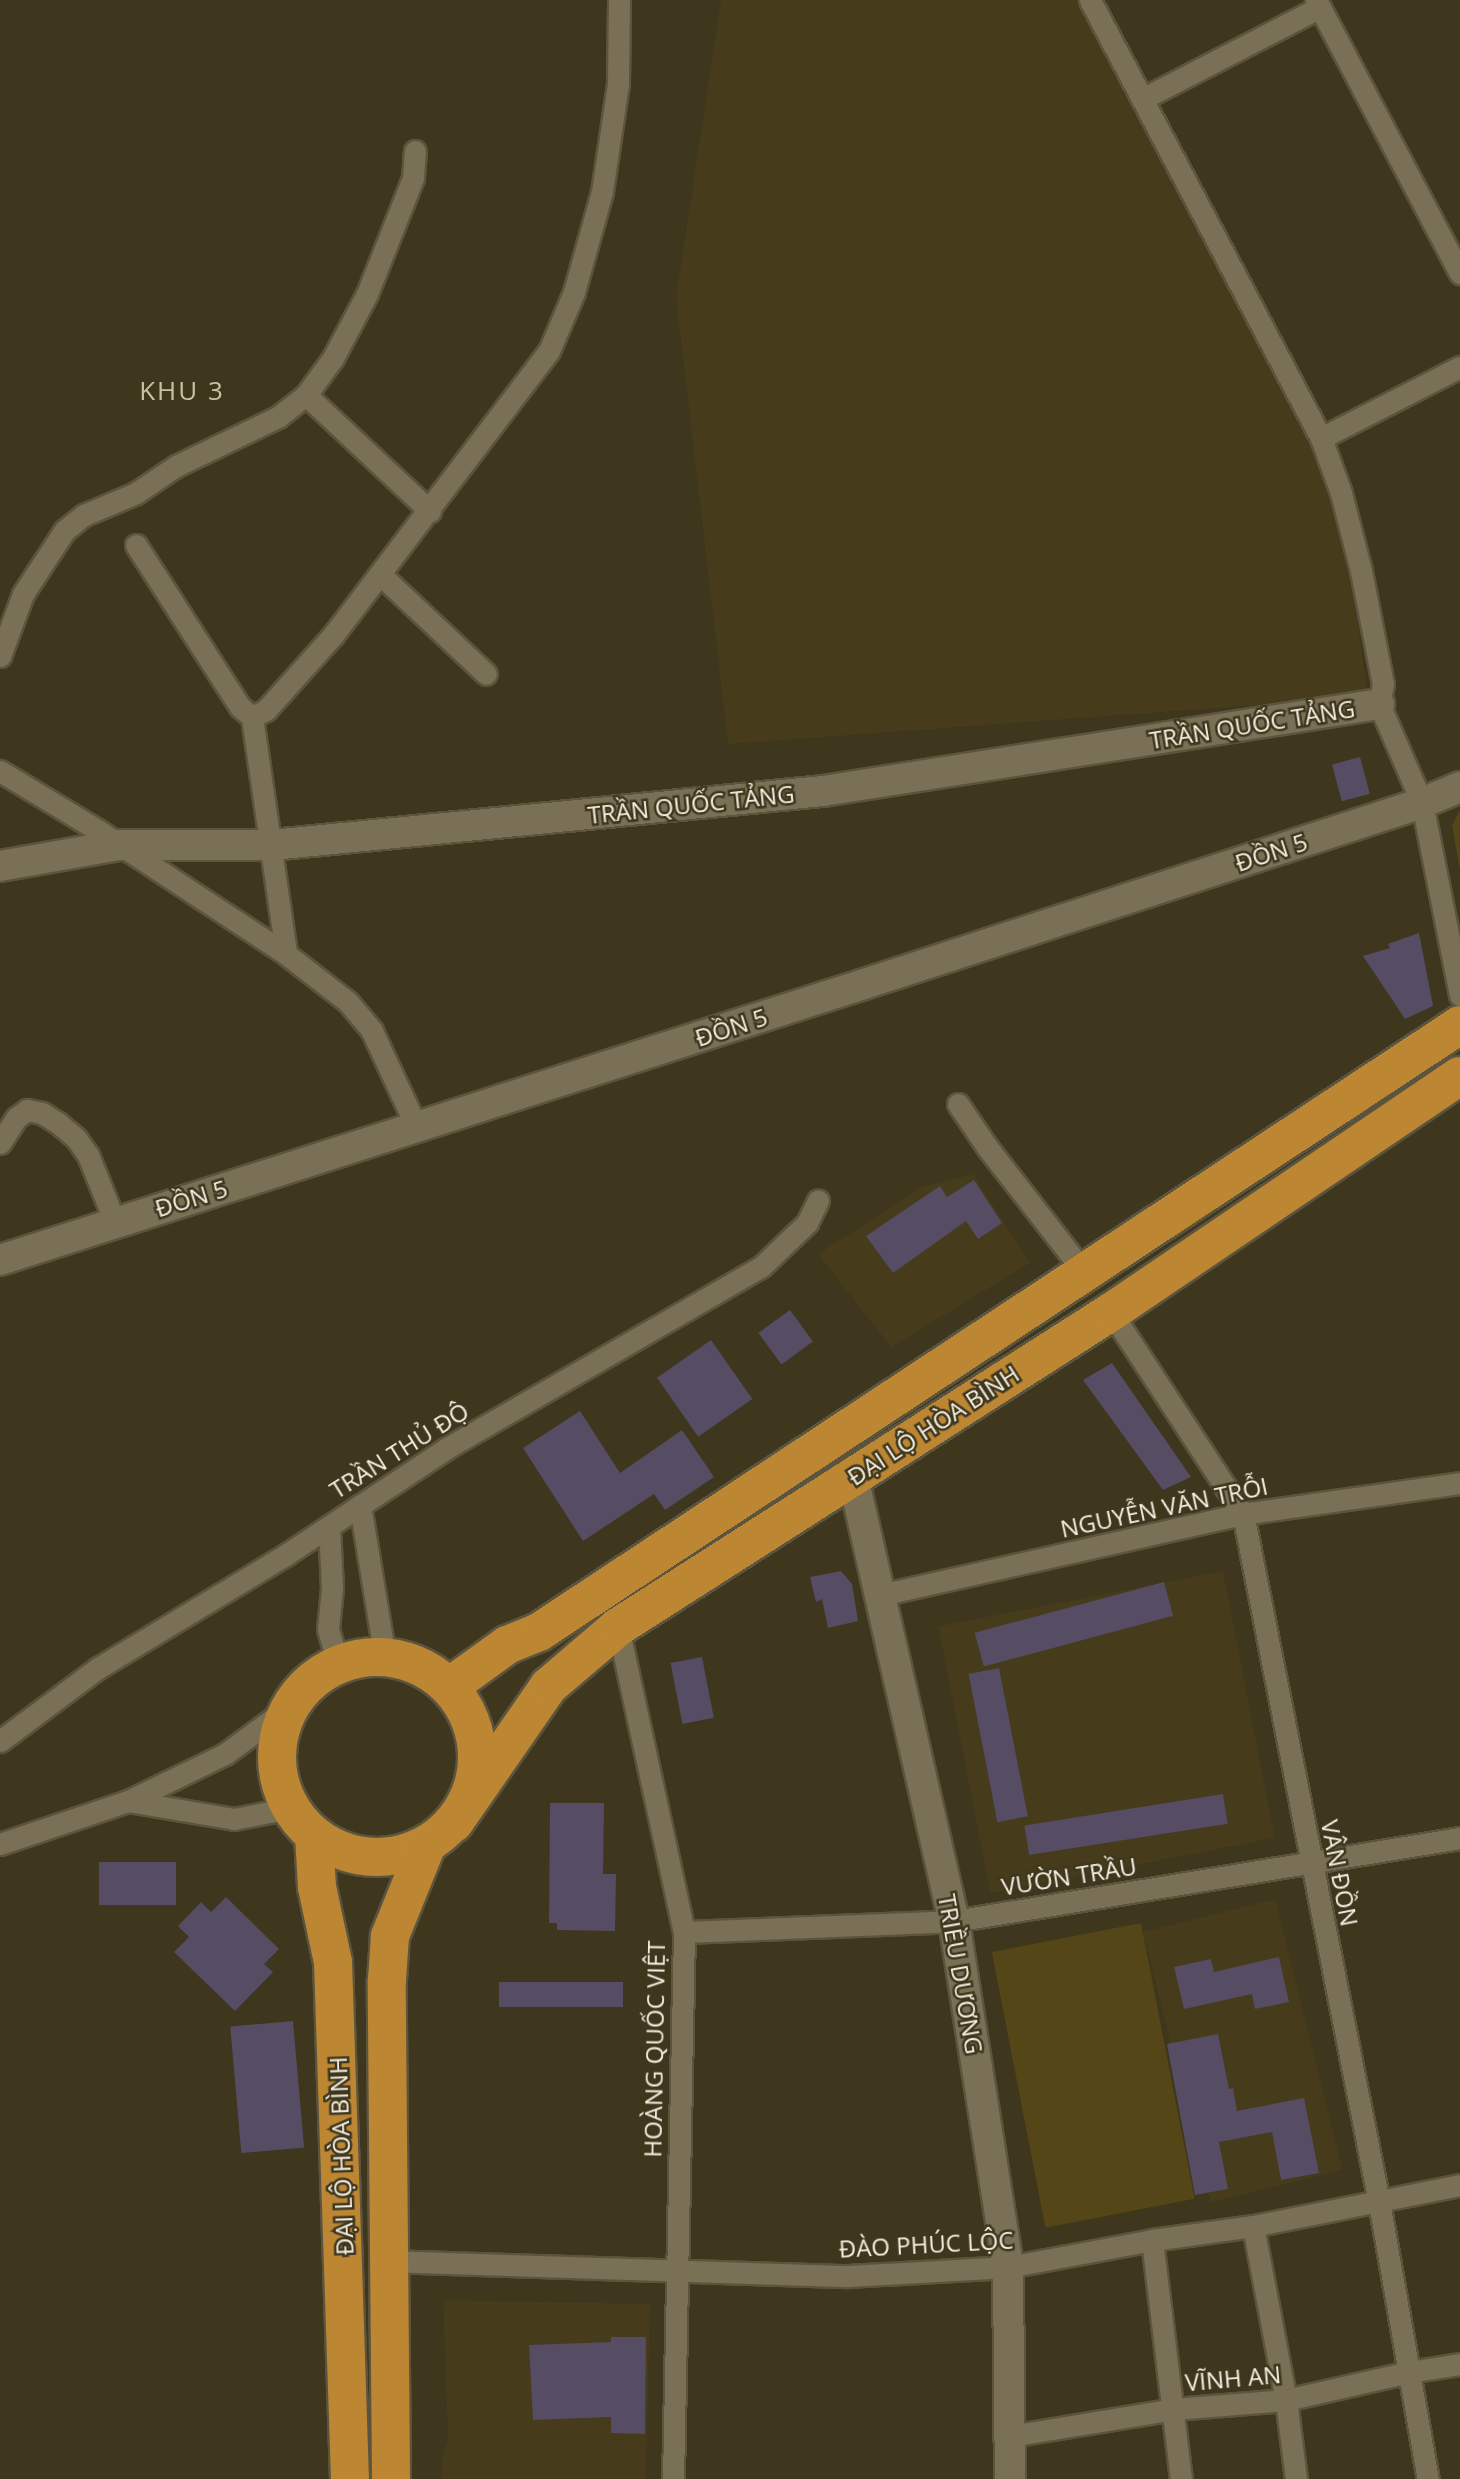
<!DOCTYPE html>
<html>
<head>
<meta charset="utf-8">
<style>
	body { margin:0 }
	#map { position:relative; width:1460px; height:2479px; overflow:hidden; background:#3e361d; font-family:"Open Sans",sans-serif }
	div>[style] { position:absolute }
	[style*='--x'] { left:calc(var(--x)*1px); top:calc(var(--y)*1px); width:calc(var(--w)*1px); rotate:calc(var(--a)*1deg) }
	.built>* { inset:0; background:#463b1b; transform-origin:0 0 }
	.green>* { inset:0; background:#544617; transform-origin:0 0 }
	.building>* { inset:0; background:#564c64; transform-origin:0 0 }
	.roads { filter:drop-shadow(2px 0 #5b543e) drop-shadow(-2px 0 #5b543e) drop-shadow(0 2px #5b543e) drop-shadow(0 -2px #5b543e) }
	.street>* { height:21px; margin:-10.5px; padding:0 10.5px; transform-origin:10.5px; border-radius:10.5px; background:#797056 }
	.secondary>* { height:30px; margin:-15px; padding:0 15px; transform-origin:15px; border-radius:15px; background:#797056 }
	.highway>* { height:38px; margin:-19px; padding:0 19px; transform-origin:19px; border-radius:19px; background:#bd8633 }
	.highway>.ring { margin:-19px; padding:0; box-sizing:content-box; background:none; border:38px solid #bd8633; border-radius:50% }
	span { translate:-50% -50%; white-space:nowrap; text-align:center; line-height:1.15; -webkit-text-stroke:5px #3e361d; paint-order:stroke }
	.street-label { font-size:24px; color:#f4efe1 }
	.neighbourhood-label { font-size:26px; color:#cac0a3; letter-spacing:2px }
</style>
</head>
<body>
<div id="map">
	<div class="built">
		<div style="clip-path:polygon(721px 0,1090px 0,1320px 442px,1347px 544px,1368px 697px,728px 744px,676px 297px)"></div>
		<div style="clip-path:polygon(973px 1174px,1030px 1263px,891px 1347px,818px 1254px,922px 1187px)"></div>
		<div style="left:1223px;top:1571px;width:272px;height:290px;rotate:79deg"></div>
		<div style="left:1275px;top:1899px;width:279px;height:136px;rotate:76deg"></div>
		<div style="clip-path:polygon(443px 2300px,650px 2304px,646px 2479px,441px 2479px,442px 2459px,448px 2439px)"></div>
	</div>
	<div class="green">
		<div style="clip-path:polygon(1460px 810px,1460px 871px,1452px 825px)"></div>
		<div style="left:1141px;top:1923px;width:281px;height:152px;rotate:79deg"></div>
	</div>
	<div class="building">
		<div style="left:1360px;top:757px;width:38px;height:29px;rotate:75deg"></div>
		<div style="clip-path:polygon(1419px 933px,1433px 1006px,1405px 1019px,1363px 956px,1390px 948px,1388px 944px)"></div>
		<div style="clip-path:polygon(974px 1180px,1002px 1223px,978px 1239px,966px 1221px,893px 1273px,866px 1236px,940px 1186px,947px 1197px)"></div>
		<div style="left:790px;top:1310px;width:39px;height:39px;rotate:54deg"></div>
		<div style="left:711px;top:1340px;width:72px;height:66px;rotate:55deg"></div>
		<div style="clip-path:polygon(1112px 1363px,1191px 1477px,1163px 1490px,1083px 1380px)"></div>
		<div style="clip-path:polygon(580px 1411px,620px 1473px,682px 1430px,714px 1477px,665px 1510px,654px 1494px,583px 1541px,523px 1448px)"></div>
		<div style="clip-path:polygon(841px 1571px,852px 1584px,858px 1621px,828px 1628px,822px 1599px,816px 1602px,810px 1577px)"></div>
		<div style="left:1164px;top:1582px;width:35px;height:196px;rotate:75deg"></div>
		<div style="left:702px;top:1657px;width:62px;height:32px;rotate:79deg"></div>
		<div style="left:999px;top:1668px;width:151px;height:31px;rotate:79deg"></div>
		<div style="left:1223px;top:1794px;width:30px;height:201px;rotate:81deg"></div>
		<div style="clip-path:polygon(550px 1803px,604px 1803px,603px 1874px,616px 1874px,615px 1931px,557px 1930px,557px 1923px,549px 1923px)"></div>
		<div style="left:99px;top:1862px;width:77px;height:43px"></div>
		<div style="clip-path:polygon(226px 1897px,279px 1949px,264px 1964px,273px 1972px,235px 2011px,174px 1952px,189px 1937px,178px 1926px,201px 1902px,211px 1912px)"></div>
		<div style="clip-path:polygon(1279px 1957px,1289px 2002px,1255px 2009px,1252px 1994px,1184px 2009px,1174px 1967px,1211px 1959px,1214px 1972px)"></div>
		<div style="left:623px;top:1982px;width:25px;height:124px;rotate:90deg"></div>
		<div style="left:293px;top:2021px;width:127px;height:63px;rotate:85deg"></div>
		<div style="clip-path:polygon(1218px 2034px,1229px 2089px,1233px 2088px,1237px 2111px,1304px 2098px,1319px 2173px,1281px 2180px,1272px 2132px,1219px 2142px,1228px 2189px,1195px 2195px,1167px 2044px)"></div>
		<div style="clip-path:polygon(611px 2337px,646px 2337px,645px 2434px,611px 2433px,611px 2417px,533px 2420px,529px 2345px,611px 2342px)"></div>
	</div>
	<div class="roads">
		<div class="street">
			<div style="--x:1090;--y:0;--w:495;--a:62.2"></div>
			<div style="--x:1321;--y:438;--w:59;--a:70"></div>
			<div style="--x:1341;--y:493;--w:81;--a:75.6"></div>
			<div style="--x:1361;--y:571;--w:115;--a:79"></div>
			<div style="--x:1383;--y:684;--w:20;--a:101"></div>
			<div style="--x:1379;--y:704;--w:108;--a:66.5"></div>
			<div style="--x:1422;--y:803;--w:196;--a:78.8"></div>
			<div style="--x:1316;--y:0;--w:309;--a:62.2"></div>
			<div style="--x:1142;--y:99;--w:200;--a:-27.3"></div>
			<div style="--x:306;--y:395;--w:170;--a:43.1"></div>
			<div style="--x:1321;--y:438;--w:156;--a:-27.1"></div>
			<div style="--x:136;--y:545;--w:193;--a:57.3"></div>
			<div style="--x:240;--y:707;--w:16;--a:40"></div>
			<div style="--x:252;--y:717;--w:239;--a:81.8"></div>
			<div style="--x:381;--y:575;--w:144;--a:43.3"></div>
			<div style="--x:0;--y:656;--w:66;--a:-69.6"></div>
			<div style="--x:23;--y:594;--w:75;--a:-56.9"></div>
			<div style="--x:64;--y:531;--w:26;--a:-39"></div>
			<div style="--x:84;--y:515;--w:56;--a:-22.9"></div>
			<div style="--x:136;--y:493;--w:48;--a:-34"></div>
			<div style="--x:176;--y:466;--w:113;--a:-25.7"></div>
			<div style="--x:278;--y:417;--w:36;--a:-38"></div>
			<div style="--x:306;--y:395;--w:46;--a:-53.9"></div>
			<div style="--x:333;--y:358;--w:72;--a:-62"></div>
			<div style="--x:367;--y:294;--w:125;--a:-68.4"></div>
			<div style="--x:413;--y:178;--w:27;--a:-86"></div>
			<div style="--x:252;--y:717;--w:16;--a:-27"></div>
			<div style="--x:266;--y:710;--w:102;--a:-48.2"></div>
			<div style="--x:334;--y:634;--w:355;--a:-52.8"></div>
			<div style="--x:549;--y:351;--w:64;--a:-67"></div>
			<div style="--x:574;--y:292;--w:104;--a:-74.4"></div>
			<div style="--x:602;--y:192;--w:110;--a:-81.6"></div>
			<div style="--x:618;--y:83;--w:83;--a:-89.3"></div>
			<div style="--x:0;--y:771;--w:116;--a:31.2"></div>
			<div style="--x:99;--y:831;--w:224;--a:33.3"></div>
			<div style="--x:286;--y:954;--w:78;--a:37.7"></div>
			<div style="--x:348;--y:1002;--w:38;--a:50"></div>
			<div style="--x:372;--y:1031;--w:107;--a:65.1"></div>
			<div style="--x:958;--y:1104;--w:52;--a:56"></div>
			<div style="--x:987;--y:1147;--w:158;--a:52.2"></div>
			<div style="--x:0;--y:1143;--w:30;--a:-57"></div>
			<div style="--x:16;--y:1118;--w:14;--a:-36"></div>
			<div style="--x:27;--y:1110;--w:15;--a:11"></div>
			<div style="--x:42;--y:1113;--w:19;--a:32"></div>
			<div style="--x:58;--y:1123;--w:23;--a:40"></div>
			<div style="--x:76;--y:1138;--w:21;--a:55"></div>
			<div style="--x:88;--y:1155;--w:72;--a:68.1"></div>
			<div style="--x:1111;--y:1312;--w:241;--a:56.8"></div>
			<div style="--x:1243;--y:1514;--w:701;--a:78.82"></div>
			<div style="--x:1379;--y:2202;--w:281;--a:80"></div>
			<div style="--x:360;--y:1505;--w:154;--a:80.7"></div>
			<div style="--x:329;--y:1526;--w:62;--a:87.2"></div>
			<div style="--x:332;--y:1588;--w:41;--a:95.6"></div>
			<div style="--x:328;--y:1629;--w:36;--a:74"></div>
			<div style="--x:880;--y:1595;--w:372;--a:-12.6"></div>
			<div style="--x:1243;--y:1514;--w:219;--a:-8.1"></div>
			<div style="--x:618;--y:1627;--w:312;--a:77.8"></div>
			<div style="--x:684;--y:1932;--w:547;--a:91.15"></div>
			<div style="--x:0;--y:1741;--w:122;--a:-36.7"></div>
			<div style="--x:98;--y:1668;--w:221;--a:-31.1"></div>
			<div style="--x:287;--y:1554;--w:192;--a:-33.5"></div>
			<div style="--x:447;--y:1448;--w:362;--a:-30"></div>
			<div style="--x:761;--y:1267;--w:64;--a:-43.7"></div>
			<div style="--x:807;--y:1223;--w:25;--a:-64"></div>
			<div style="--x:128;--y:1801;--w:108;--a:9.6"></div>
			<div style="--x:234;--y:1819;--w:57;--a:-11.1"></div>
			<div style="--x:0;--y:1844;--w:135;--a:-18.6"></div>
			<div style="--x:128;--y:1801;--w:108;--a:-25.9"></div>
			<div style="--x:225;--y:1754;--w:81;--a:-36.4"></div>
			<div style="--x:684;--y:1932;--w:270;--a:-2.3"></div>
			<div style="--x:954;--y:1921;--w:513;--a:-9.32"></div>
			<div style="--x:1253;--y:2226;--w:177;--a:79.3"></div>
			<div style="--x:1286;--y:2400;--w:80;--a:82.8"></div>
			<div style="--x:1152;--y:2240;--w:241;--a:83.1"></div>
			<div style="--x:387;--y:2261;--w:461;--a:1.9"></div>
			<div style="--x:848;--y:2276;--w:160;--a:-3.2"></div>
			<div style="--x:1008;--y:2267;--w:147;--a:-10.6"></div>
			<div style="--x:1152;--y:2240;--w:102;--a:-7.9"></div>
			<div style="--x:1253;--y:2226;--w:211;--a:-11.2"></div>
			<div style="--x:1010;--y:2436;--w:166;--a:-9.3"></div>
			<div style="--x:1174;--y:2409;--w:112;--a:-4.6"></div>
			<div style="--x:1286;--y:2400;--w:126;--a:-12.8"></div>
			<div style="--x:1409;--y:2372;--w:52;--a:-8.9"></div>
		</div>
		<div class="secondary">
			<div style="--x:0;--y:866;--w:121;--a:-10"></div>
			<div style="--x:119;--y:845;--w:153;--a:0"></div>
			<div style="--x:272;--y:845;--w:554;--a:-5.6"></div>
			<div style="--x:823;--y:791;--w:563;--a:-8.89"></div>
			<div style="--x:0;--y:1260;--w:904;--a:-17.71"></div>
			<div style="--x:861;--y:985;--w:590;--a:-17.97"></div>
			<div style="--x:1422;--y:803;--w:41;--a:-22.8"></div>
			<div style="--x:853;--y:1477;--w:455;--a:77.2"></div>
			<div style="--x:954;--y:1921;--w:350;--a:81.1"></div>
			<div style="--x:1008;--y:2267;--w:212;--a:89.5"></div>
		</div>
		<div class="highway">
			<div class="ring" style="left:277px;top:1657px;width:162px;height:162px"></div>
			<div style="--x:449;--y:1687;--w:72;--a:-35.9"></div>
			<div style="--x:507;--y:1645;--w:35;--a:-22"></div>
			<div style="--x:539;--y:1632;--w:1103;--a:-33.39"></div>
			<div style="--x:454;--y:1823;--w:167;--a:-55.3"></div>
			<div style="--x:549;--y:1686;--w:91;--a:-40.5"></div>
			<div style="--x:618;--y:1627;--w:585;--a:-32.58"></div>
			<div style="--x:1111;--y:1312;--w:421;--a:-34.1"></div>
			<div style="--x:314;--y:1835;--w:52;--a:86.7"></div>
			<div style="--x:317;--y:1887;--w:77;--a:78"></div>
			<div style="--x:333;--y:1962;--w:517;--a:88.12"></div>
			<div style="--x:391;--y:2479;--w:499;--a:-90.5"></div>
			<div style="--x:387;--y:1980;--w:44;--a:-86.1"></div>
			<div style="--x:390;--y:1936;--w:96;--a:-68"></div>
		</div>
	</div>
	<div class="street-label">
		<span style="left:1252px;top:724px;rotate:-9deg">TRẦN QUỐC TẢNG</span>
		<span style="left:691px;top:804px;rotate:-6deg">TRẦN QUỐC TẢNG</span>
		<span style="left:1271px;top:852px;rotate:-18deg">ĐỒN 5</span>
		<span style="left:731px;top:1027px;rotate:-18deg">ĐỒN 5</span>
		<span style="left:191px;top:1198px;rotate:-17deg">ĐỒN 5</span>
		<span style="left:933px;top:1425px;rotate:-33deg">ĐẠI LỘ HÒA BÌNH</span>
		<span style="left:399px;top:1450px;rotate:-32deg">TRẦN THỦ ĐỘ</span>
		<span style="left:1164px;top:1507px;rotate:-12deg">NGUYỄN VĂN TRỖI</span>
		<span style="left:1340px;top:1873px;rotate:79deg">VÂN ĐỒN</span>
		<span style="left:1069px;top:1876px;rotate:-9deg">VƯỜN TRẦU</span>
		<span style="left:961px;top:1974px;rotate:80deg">TRIỀU DƯƠNG</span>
		<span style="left:654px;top:2049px;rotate:-89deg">HOÀNG QUỐC VIỆT</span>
		<span style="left:341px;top:2156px;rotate:-92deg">ĐẠI LỘ HÒA BÌNH</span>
		<span style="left:926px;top:2244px;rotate:-3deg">ĐÀO PHÚC LỘC</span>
		<span style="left:1233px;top:2378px;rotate:-5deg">VĨNH AN</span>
	</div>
	<div class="neighbourhood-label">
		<span style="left:182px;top:391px">KHU 3</span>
	</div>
</div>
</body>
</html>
